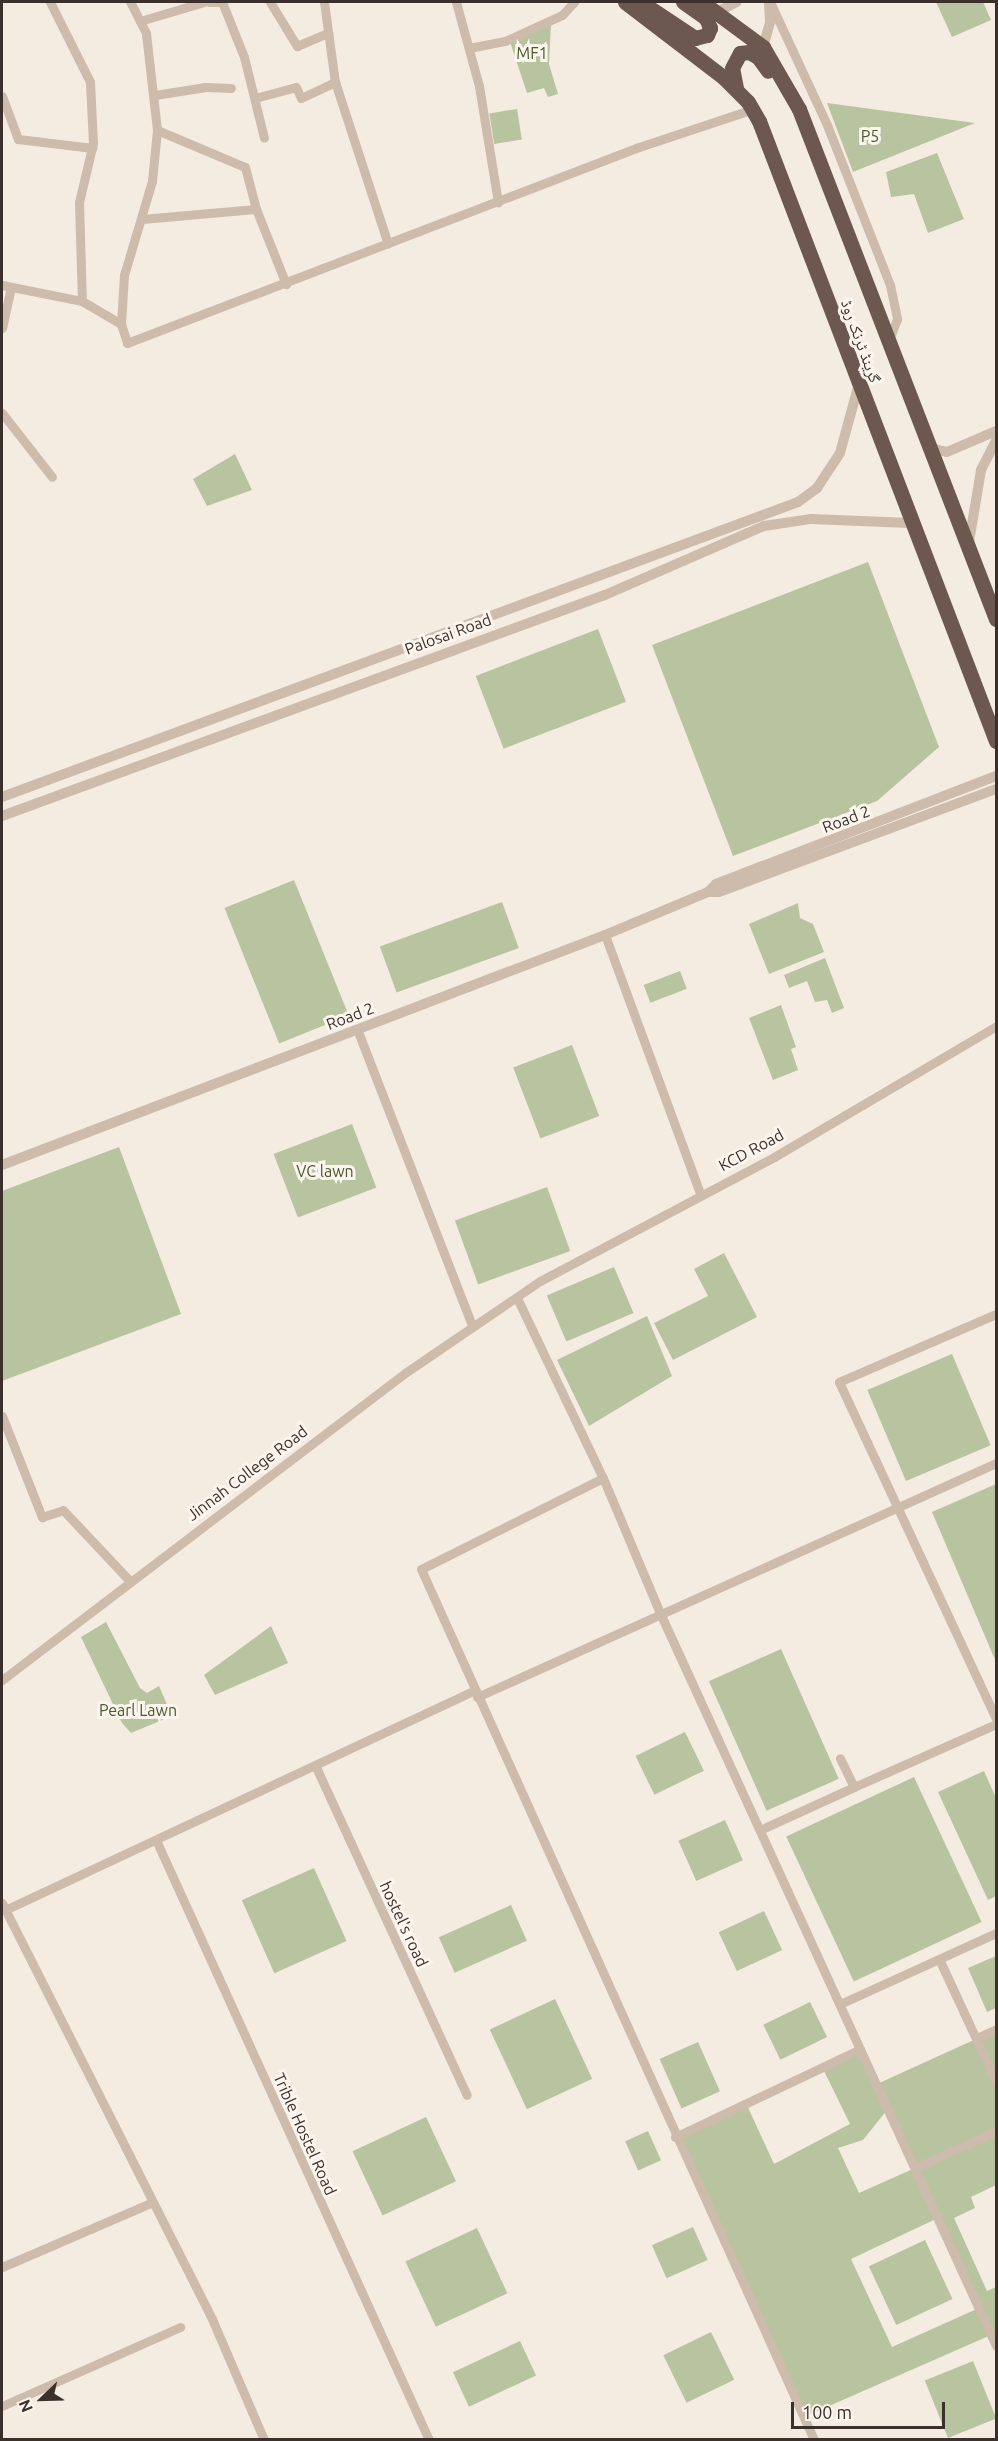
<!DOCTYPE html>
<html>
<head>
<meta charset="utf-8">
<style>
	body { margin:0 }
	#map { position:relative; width:998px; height:2441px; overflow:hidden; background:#f4ebe1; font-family:Ubuntu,"Noto Naskh Arabic",sans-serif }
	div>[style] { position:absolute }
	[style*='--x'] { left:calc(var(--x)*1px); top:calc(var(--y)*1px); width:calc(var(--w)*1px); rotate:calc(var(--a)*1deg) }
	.green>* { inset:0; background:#b8c4a0; transform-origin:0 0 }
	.minor>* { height:9px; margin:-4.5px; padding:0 4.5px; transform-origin:4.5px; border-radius:4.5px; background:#cdbbac }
	.tertiary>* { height:10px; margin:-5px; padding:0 5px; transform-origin:5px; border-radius:5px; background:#cdbbac }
	.trunk>* { height:15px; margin:-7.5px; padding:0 7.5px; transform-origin:7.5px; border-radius:7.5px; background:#6c584f }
	span { translate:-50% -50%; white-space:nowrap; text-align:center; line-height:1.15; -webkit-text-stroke:6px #fbf5ee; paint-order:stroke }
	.park-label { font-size:16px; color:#4a5a2e }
	.street-label { font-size:16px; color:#3b302b }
	.frame { position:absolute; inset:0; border:3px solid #3b302b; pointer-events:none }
	.north { position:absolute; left:12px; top:2369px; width:60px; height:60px; -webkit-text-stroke:4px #fbf5ee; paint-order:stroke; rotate:247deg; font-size:16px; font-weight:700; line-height:24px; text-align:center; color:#3b302b }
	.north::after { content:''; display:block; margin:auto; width:21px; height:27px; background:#3b302b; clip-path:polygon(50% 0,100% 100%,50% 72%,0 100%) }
	.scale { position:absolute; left:791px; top:2402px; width:154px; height:27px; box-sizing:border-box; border:3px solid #3b302b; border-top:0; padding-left:8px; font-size:18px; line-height:21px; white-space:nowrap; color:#3b302b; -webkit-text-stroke:4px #fbf5ee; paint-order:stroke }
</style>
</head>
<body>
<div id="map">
	<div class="green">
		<div style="clip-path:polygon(936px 2px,983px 2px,991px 20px,952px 37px)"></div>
		<div style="clip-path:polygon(551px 24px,549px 64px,558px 94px,548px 97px,544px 88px,527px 93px,510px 42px)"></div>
		<div style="clip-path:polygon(827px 103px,975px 123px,853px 172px)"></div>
		<div style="left:517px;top:109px;width:31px;height:28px;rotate:81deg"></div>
		<div style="clip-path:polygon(937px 153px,964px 219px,928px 233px,914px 194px,891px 197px,886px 172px)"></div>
		<div style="clip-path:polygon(235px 454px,252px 490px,207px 506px,193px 479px)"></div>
		<div style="clip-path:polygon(868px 562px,939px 747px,877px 801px,733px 856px,652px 645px)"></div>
		<div style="left:598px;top:629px;width:78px;height:131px;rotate:69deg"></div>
		<div style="left:294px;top:880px;width:146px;height:75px;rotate:68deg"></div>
		<div style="left:502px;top:902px;width:49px;height:130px;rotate:70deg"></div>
		<div style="clip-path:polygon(798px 903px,800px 918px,813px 924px,824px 952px,769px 974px,749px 924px)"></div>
		<div style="clip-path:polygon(825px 958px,844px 1008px,832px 1013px,827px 1000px,815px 1002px,807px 981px,789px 988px,784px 975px)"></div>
		<div style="left:680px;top:971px;width:19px;height:39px;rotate:69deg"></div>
		<div style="clip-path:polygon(781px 1005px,796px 1047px,791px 1049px,798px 1070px,773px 1080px,749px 1018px)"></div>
		<div style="left:572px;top:1045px;width:76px;height:63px;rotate:69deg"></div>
		<div style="left:352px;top:1124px;width:68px;height:84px;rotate:69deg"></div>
		<div style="clip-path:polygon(119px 1147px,181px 1314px,2px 1381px,2px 1191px)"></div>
		<div style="left:547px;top:1187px;width:68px;height:98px;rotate:70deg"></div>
		<div style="clip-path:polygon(724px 1253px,757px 1317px,673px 1360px,654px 1323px,708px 1296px,694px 1269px)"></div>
		<div style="left:614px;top:1267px;width:50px;height:73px;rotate:67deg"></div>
		<div style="clip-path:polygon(647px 1316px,672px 1376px,589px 1426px,557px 1360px)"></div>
		<div style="left:952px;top:1354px;width:99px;height:92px;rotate:67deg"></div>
		<div style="clip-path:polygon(996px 1484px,996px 1662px,932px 1512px)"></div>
		<div style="clip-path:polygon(106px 1622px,140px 1688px,147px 1693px,159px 1686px,172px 1716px,131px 1733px,122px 1723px,81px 1637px)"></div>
		<div style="clip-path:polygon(271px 1626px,288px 1663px,215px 1695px,204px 1675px)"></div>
		<div style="left:781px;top:1649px;width:142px;height:79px;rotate:66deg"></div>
		<div style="left:685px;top:1732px;width:43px;height:55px;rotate:64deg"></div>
		<div style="clip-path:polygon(984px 1771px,996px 1798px,996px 1896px,988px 1900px,938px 1792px)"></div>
		<div style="left:914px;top:1777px;width:160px;height:141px;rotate:65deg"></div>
		<div style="left:725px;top:1820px;width:44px;height:51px;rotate:66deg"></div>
		<div style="left:314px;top:1868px;width:80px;height:79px;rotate:66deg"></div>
		<div style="left:511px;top:1905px;width:39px;height:79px;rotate:66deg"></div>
		<div style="left:764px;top:1911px;width:43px;height:50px;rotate:65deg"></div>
		<div style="clip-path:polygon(996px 1956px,996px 2008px,987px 2012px,968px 1968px)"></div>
		<div style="left:555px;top:1999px;width:88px;height:72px;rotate:65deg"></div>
		<div style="left:810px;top:2002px;width:39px;height:52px;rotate:64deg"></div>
		<div style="clip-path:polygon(996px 2030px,996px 2081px,978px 2039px)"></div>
		<div style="clip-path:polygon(evenodd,976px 2039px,996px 2083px,996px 2185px,971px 2197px,975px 2208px,954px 2218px,987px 2291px,996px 2287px,996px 2346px,991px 2335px,804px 2417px,675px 2137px,746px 2103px,774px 2164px,850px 2124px,822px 2067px,860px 2049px,877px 2084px,976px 2039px,887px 2110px,915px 2168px,859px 2193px,838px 2148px,863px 2140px,887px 2110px,976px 2039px,938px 2218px,979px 2308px,892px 2347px,851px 2259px,938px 2218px)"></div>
		<div style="left:698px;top:2042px;width:54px;height:42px;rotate:66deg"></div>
		<div style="left:426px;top:2117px;width:71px;height:81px;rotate:65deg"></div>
		<div style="left:648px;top:2131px;width:32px;height:25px;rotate:66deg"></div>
		<div style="left:693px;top:2227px;width:36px;height:45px;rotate:66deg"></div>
		<div style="left:477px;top:2228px;width:72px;height:79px;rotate:65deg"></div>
		<div style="left:925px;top:2240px;width:65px;height:62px;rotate:65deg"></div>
		<div style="left:711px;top:2332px;width:53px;height:53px;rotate:64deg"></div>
		<div style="left:520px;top:2341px;width:38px;height:74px;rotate:65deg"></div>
		<div style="left:973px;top:2361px;width:62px;height:52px;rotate:68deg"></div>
	</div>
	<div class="minor">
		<div style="--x:50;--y:2;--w:89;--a:63.4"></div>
		<div style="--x:90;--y:82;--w:61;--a:87.2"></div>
		<div style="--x:93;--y:143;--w:61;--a:103.3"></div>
		<div style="--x:79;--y:202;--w:99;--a:88.3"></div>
		<div style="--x:209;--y:2;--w:13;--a:0"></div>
		<div style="--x:222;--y:2;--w:59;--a:68.2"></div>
		<div style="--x:244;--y:57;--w:83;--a:76.1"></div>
		<div style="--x:270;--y:2;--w:52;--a:58.5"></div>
		<div style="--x:297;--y:46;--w:34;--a:-23"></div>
		<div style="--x:324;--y:2;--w:81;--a:82.2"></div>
		<div style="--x:335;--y:82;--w:170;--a:71.9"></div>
		<div style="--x:456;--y:2;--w:87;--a:74.7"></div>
		<div style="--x:479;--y:86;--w:118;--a:80.7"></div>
		<div style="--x:770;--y:2;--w:136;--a:65.1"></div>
		<div style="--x:827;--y:125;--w:172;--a:68.5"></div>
		<div style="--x:890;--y:285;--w:35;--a:78"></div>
		<div style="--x:897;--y:319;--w:26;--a:111"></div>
		<div style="--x:140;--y:21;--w:67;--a:-16.5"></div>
		<div style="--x:469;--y:48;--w:37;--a:-11"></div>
		<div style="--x:505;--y:41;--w:63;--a:-24.5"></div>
		<div style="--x:562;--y:15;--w:18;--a:-47"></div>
		<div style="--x:155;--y:95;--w:51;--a:-9.1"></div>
		<div style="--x:205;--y:87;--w:26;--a:2"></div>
		<div style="--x:2;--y:96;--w:46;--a:69.6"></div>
		<div style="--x:18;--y:139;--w:75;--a:6.9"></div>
		<div style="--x:255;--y:98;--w:42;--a:-15"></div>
		<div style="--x:296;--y:87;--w:12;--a:66"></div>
		<div style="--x:301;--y:98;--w:38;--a:-25"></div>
		<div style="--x:157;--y:130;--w:95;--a:22.8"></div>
		<div style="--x:245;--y:167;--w:43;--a:75.3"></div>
		<div style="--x:256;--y:209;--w:81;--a:68.2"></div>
		<div style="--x:142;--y:219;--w:114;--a:-5"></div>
		<div style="--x:2;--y:285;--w:82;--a:11.3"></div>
		<div style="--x:82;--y:301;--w:45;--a:30.5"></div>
		<div style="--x:121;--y:324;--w:20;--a:72"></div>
		<div style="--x:127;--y:343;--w:548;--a:-20.95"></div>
		<div style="--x:639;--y:147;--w:120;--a:-18.4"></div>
		<div style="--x:121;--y:324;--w:49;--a:-86.5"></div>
		<div style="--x:124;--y:275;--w:98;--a:-73.4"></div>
		<div style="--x:152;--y:181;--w:51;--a:-84.4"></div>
		<div style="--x:157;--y:130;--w:98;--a:-96.5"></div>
		<div style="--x:146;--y:33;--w:35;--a:-117"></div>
		<div style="--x:2;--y:328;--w:42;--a:-77.6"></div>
		<div style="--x:2;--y:413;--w:81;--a:52"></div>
		<div style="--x:605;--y:935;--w:275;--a:69.8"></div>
		<div style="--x:357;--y:1029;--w:318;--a:68.8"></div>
		<div style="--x:517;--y:1298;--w:199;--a:64.5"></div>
		<div style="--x:603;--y:1478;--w:147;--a:67.1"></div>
		<div style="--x:660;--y:1613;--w:806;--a:65.37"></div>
		<div style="--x:996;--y:1314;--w:171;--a:156.6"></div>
		<div style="--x:839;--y:1382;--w:372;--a:65"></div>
		<div style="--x:2;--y:1416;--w:109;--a:68.4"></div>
		<div style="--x:42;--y:1517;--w:22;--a:-18"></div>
		<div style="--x:63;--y:1510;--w:98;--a:46.7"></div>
		<div style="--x:603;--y:1478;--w:203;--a:153.4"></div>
		<div style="--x:421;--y:1569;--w:956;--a:65.71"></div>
		<div style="--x:2;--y:1680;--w:507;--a:-37.3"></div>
		<div style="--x:405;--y:1373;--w:163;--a:-34.3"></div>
		<div style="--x:540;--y:1281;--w:265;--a:-27.9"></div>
		<div style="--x:774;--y:1157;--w:258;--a:-30.5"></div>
		<div style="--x:477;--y:1697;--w:569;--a:-24.27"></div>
		<div style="--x:315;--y:1765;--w:363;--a:65.3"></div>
		<div style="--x:854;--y:1787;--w:155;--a:-23.9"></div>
		<div style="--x:760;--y:1830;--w:103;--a:-24.6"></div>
		<div style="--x:854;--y:1787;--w:32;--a:-116"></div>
		<div style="--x:156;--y:1840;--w:659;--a:65.53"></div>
		<div style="--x:2;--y:1903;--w:466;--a:63.2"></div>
		<div style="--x:212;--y:2319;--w:132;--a:66.7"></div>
		<div style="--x:5;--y:1910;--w:519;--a:-25.08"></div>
		<div style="--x:939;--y:1959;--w:136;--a:65.1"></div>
		<div style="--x:840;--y:2004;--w:171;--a:-24.5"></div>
		<div style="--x:977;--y:2038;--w:21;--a:-25"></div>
		<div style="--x:675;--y:2137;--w:205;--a:-25.4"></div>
		<div style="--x:915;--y:2168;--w:89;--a:-24.6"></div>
		<div style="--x:2;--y:2267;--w:164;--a:-23.3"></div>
		<div style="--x:2;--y:2406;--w:195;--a:-23.9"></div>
	</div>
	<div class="tertiary">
		<div style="--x:717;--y:12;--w:22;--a:-27"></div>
		<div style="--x:763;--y:47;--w:26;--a:-74"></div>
		<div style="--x:770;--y:22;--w:20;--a:-93"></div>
		<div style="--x:930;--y:448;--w:17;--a:13"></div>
		<div style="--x:947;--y:452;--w:53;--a:-23.2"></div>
		<div style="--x:969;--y:542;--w:73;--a:-80.5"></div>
		<div style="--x:981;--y:470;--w:34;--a:-63"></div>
		<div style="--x:2;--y:797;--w:849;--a:-20.33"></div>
		<div style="--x:798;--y:502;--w:24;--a:-36"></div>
		<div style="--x:817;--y:488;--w:42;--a:-56.7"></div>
		<div style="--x:840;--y:453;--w:68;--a:-74.7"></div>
		<div style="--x:2;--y:816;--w:642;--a:-20.13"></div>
		<div style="--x:605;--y:595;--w:173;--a:-23.5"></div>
		<div style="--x:764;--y:526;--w:48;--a:-8.5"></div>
		<div style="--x:811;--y:519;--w:99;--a:2.3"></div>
		<div style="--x:708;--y:892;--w:11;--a:0"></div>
		<div style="--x:719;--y:892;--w:296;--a:-20.4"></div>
		<div style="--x:2;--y:1165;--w:645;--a:-20.88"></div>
		<div style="--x:605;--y:935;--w:112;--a:-22.7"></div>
		<div style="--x:708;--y:892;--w:11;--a:-45"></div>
		<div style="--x:716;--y:884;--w:300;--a:-21.1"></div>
	</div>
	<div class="trunk">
		<div style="--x:625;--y:2;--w:123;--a:37.4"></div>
		<div style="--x:723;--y:77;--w:35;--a:45"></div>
		<div style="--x:748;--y:102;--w:22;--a:60"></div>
		<div style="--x:759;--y:121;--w:664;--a:69.08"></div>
		<div style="--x:641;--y:2;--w:65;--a:33.7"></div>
		<div style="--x:695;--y:38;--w:12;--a:-14"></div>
		<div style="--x:707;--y:35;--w:8;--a:-67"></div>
		<div style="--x:710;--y:28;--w:11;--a:-112"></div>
		<div style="--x:706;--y:18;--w:28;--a:-145"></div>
		<div style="--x:702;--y:2;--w:76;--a:36.4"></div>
		<div style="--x:763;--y:47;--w:72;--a:59.9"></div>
		<div style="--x:799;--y:109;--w:547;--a:68.88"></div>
		<div style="--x:736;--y:88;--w:20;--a:-101"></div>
		<div style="--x:732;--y:68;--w:17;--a:-62"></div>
		<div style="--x:740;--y:53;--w:9;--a:-6"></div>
		<div style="--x:749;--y:52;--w:10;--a:29"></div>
		<div style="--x:758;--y:57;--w:17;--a:54"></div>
	</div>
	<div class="park-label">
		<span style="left:532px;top:53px">MF1</span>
		<span style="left:870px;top:136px">P5</span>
		<span style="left:325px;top:1171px">VC lawn</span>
		<span style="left:138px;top:1710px">Pearl Lawn</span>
	</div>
	<div class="street-label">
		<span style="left:861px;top:341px;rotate:70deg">گرینڈ ٹرنک روڈ</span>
		<span style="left:448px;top:634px;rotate:-20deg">Palosai Road</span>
		<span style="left:846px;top:819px;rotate:-21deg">Road 2</span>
		<span style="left:350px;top:1016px;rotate:-21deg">Road 2</span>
		<span style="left:751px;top:1150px;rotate:-28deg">KCD Road</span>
		<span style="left:247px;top:1473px;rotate:-37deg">Jinnah College Road</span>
		<span style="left:404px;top:1924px;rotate:65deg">hostel's road</span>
		<span style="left:305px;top:2134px;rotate:66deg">Trible Hostel Road</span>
	</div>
	<div class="frame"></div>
	<div class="north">N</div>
	<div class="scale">100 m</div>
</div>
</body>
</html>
